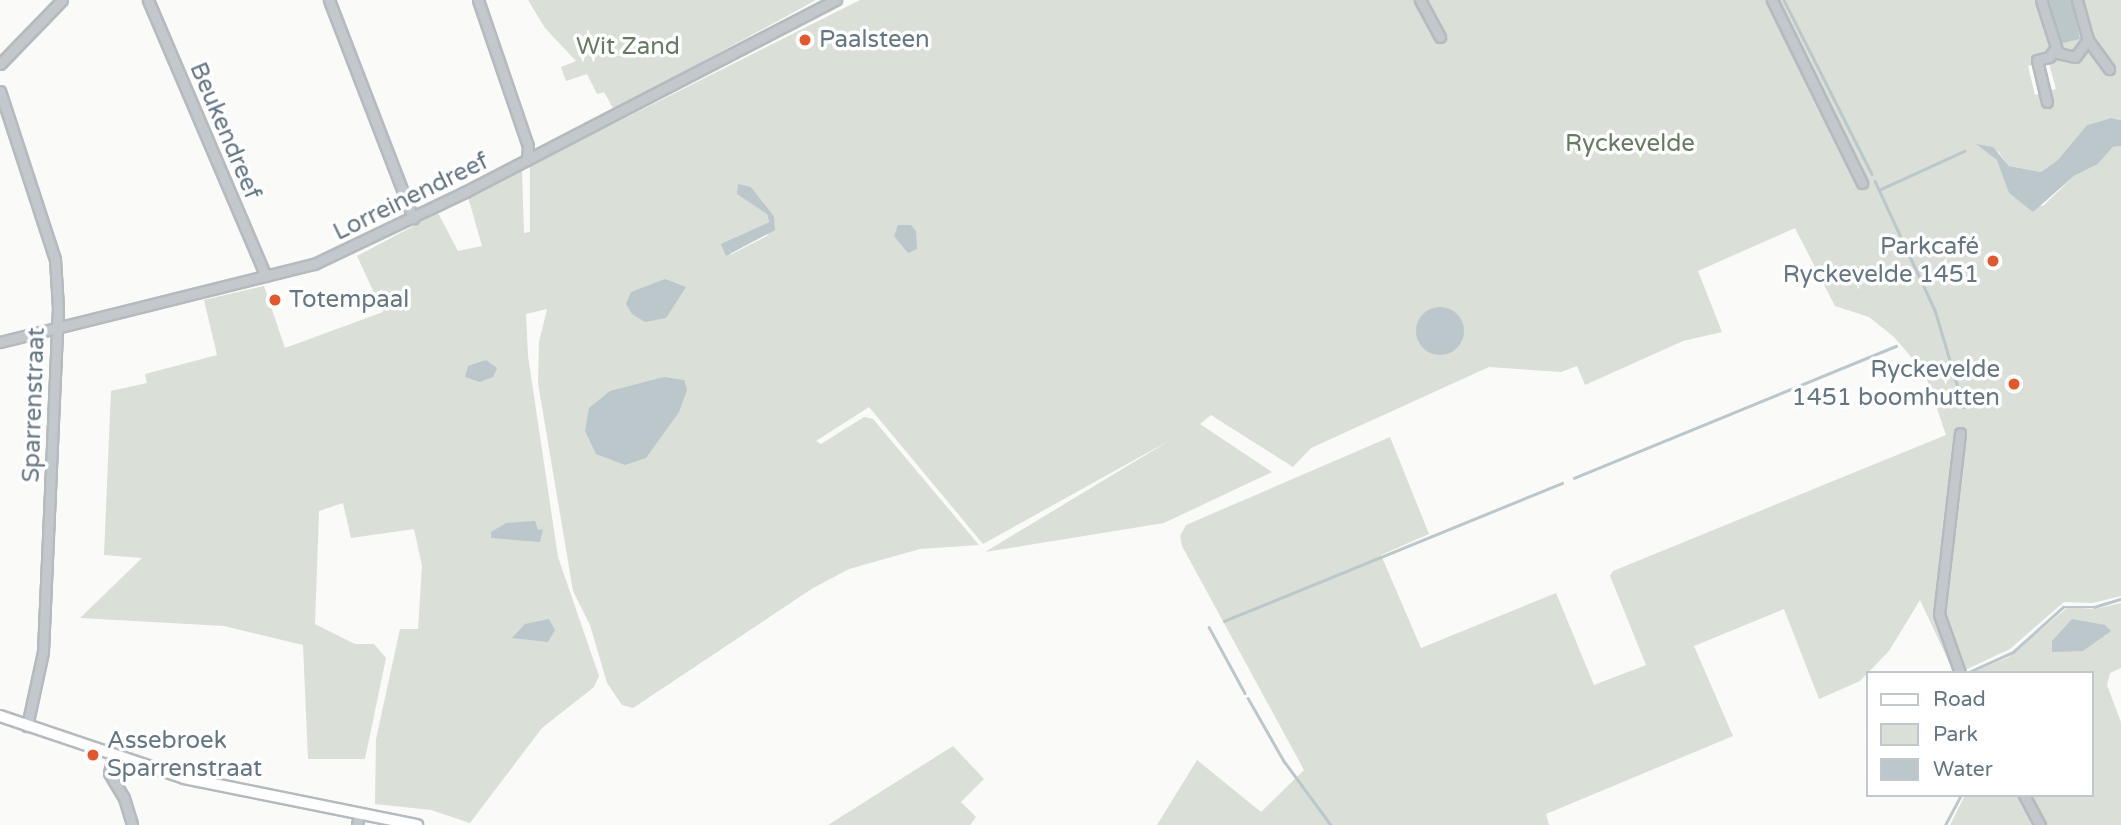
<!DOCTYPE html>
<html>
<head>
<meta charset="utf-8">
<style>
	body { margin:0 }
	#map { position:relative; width:2121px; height:825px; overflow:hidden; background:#fafaf8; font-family:"Varela Round",sans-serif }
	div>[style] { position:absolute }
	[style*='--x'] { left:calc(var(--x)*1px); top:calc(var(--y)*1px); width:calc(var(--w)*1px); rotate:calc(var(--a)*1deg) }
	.green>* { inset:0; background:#dadfd7 }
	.water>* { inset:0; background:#bbc7cb }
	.round { border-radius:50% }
	.stream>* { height:2.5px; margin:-1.25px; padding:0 1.25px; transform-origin:1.25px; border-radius:1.25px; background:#bbc7cb }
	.roads { filter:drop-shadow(2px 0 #b5babe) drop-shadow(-2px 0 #b5babe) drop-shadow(0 2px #b5babe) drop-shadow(0 -2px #b5babe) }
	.minor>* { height:9px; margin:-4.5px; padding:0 4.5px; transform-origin:4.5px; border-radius:4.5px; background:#c3c8cc }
	.major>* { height:10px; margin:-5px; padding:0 5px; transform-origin:5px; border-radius:5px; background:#fff }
	.dots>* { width:19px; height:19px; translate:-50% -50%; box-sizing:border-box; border:4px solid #fff; border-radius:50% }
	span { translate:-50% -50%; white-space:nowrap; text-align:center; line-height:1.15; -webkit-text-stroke:7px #fff; paint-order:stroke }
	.poi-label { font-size:24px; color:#657683 }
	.left { translate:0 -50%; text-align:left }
	.right { translate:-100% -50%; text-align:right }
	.park-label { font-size:24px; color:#687a64 }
	.street-label { font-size:24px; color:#657683 }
	.legend { position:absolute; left:1866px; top:671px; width:228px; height:126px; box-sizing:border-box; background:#fff; border:2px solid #c1c8cd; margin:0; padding:9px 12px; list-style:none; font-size:21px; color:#657683 }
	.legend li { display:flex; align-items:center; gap:14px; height:35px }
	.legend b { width:35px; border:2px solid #c1c8cd }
</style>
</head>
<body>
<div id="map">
	<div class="green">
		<div style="clip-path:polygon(528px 0,816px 0,614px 110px,604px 92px,597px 94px,587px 74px,566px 81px,561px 67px,576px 61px,545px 28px)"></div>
		<div style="clip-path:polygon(evenodd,860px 0,2039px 0,2052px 49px,2057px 49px,2043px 0,2121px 0,2121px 120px,2111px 118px,2087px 125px,2059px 160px,2041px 172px,2009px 166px,1997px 150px,2009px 193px,2018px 200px,2043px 206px,2074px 176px,2098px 164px,2113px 147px,2121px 146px,2121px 596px,2093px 603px,2064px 602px,2010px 649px,1963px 671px,1949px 662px,1920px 600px,1889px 651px,1860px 681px,1819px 699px,1784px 609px,1694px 646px,1733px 736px,1546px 814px,1549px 825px,1157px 825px,1197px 760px,1261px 812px,1304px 770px,1182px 546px,1180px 536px,1186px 525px,1390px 437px,1429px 534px,1381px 555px,1421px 648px,1556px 593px,1594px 685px,1646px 665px,1610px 576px,1613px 571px,1946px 435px,1925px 373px,1894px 337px,1869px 317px,1835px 306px,1795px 228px,1698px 271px,1722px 332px,1683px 341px,1585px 385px,1577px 366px,1561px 372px,1489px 367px,1311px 448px,1293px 467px,1211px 415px,1200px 424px,1272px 472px,1164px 523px,985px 552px,1172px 439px,983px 544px,869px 407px,816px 441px,821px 444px,864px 417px,873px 419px,979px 545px,920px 549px,849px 569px,813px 588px,633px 708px,622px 705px,607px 683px,590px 625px,573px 591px,538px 383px,539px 342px,547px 309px,526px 314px,528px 356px,558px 557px,599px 676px,594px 687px,542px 728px,470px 823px,431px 810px,375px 804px,376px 739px,400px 629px,418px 629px,422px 566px,414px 529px,351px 538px,343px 503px,319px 511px,315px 624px,355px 644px,374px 644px,386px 658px,365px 759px,308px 759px,303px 645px,224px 626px,80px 618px,142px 558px,104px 555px,111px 391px,147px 383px,145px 374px,217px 355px,204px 300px,264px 286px,285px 348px,383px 312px,357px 256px,438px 213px,458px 251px,482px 246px,468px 197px,522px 171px,524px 233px,530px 232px,530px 166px,860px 0,2048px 60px,2056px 89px,2035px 95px,2028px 66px,2048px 60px,860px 0,751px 187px,774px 216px,767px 236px,730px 255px,736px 237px,769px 222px,767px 214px,750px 201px,751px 187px)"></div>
		<div style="clip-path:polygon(2121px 603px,2121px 668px,2110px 673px,2107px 685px,2121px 722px,2121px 825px,1950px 825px,1965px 795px,2091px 795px,2091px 673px,1971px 673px,2009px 657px,2068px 607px,2095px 609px)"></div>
		<div style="clip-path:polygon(953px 746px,984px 779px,961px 802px,976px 817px,970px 825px,828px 825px)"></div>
	</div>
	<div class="water">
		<div style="clip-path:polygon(2046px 0,2071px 0,2080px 39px,2059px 44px)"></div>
		<div style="clip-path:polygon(2111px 118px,2121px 120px,2121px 146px,2113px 147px,2098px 164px,2074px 176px,2033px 212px,2009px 193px,1997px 160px,1976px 144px,1993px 147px,2009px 166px,2041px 172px,2058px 160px,2087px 125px)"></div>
		<div style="clip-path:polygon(738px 184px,751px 187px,774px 216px,775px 230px,726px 256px,721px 244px,769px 222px,767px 214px,737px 194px)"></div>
		<div style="clip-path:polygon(898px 225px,911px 225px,916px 231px,917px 249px,908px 253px,894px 236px)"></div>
		<div style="clip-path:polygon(665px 279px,686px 287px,666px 318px,645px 322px,632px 314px,626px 304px,631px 292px)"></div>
		<div class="round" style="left:1416px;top:307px;width:48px;height:48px"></div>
		<div style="clip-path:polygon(486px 360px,497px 368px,493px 377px,480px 382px,465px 377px,468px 366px)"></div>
		<div style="clip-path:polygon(664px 377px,684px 380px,687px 390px,679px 412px,646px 458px,625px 465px,596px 454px,585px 431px,589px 408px,610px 391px)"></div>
		<div style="clip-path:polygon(535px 521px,538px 530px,543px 529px,540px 542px,491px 538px,491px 532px,506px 523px)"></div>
		<div style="clip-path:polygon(549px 619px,555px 630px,548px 642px,512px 638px,525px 624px)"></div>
		<div style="clip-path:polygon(2072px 619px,2105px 625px,2111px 631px,2083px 651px,2052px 652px,2052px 641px)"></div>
	</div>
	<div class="stream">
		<div style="--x:1784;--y:0;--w:195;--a:63.2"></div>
		<div style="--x:1875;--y:181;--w:142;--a:65.1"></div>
		<div style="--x:1935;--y:310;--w:101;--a:73.4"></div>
		<div style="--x:1879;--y:190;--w:94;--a:-24.6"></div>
		<div style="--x:1574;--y:478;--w:348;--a:-22.3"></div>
		<div style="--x:1224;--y:621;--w:365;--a:-22.2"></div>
		<div style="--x:1209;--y:627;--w:75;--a:61.4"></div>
		<div style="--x:1967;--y:673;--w:51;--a:-24.5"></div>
		<div style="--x:2013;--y:652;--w:67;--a:-42"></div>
		<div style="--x:2063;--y:607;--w:31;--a:0"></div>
		<div style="--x:2094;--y:607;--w:28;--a:-17"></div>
		<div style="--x:1248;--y:698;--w:73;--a:60.3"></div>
		<div style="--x:1284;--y:761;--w:79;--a:53.7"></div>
		<div style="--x:1945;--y:825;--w:34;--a:-62"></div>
	</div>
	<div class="roads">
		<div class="minor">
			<div style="--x:148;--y:0;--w:300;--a:66.9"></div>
			<div style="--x:329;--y:0;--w:234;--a:68.9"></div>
			<div style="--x:478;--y:0;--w:154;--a:71.1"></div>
			<div style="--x:528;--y:146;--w:14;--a:94"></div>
			<div style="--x:1420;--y:0;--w:42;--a:61.6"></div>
			<div style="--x:1772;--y:0;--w:204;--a:63.8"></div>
			<div style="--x:2041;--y:0;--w:56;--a:72.2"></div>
			<div style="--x:2058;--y:53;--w:17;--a:13"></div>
			<div style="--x:2075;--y:57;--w:21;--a:-53"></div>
			<div style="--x:2077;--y:0;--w:41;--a:74.6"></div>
			<div style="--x:2088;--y:40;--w:36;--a:54"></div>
			<div style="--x:0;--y:64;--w:89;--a:-45.9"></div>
			<div style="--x:0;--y:91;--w:177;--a:71.9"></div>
			<div style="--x:55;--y:259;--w:49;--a:86.5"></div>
			<div style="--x:58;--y:308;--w:344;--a:92.5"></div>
			<div style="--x:43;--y:652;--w:76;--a:102.2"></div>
			<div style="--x:2047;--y:102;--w:43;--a:-103.4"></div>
			<div style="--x:2037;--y:60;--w:12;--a:-14"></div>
			<div style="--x:2049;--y:57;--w:10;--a:-53"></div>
			<div style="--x:0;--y:342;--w:324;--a:-14"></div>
			<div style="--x:314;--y:264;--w:167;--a:-25.5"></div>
			<div style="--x:465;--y:192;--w:418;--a:-27.4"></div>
			<div style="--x:1960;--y:433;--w:182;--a:96.6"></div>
			<div style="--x:1939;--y:614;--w:63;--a:70.4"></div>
			<div style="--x:113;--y:757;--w:16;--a:104"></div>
			<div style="--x:109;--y:773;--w:29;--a:59"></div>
			<div style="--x:124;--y:798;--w:28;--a:73"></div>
			<div style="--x:2024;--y:795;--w:34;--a:62"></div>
			<div style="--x:357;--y:825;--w:11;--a:-80"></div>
		</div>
		<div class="major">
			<div style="--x:0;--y:716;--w:194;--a:18.6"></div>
			<div style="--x:184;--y:778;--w:238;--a:11.4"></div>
		</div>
	</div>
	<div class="dots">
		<div style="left:805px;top:40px;background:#e4572e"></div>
		<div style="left:1993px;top:261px;background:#e4572e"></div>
		<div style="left:275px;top:300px;background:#e4572e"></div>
		<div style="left:2014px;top:384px;background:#e4572e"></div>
		<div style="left:93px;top:755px;background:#e4572e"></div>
	</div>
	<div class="poi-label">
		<span class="left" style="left:819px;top:40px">Paalsteen</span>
		<span class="right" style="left:1979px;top:261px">Parkcafé<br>Ryckevelde 1451</span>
		<span class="left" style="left:289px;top:300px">Totempaal</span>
		<span class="right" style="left:2000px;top:384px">Ryckevelde<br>1451 boomhutten</span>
		<span class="left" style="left:107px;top:755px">Assebroek<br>Sparrenstraat</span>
	</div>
	<div class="park-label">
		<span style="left:628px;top:47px">Wit Zand</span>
		<span style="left:1630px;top:144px">Ryckevelde</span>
	</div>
	<div class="street-label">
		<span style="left:225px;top:131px;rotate:67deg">Beukendreef</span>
		<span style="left:411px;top:197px;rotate:-26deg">Lorreinendreef</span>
		<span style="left:34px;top:405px;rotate:-88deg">Sparrenstraat</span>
	</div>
	<ul class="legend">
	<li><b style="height:9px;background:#fff"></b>Road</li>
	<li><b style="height:19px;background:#dadfd7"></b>Park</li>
	<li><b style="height:19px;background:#bbc7cb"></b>Water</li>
	</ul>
</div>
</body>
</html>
